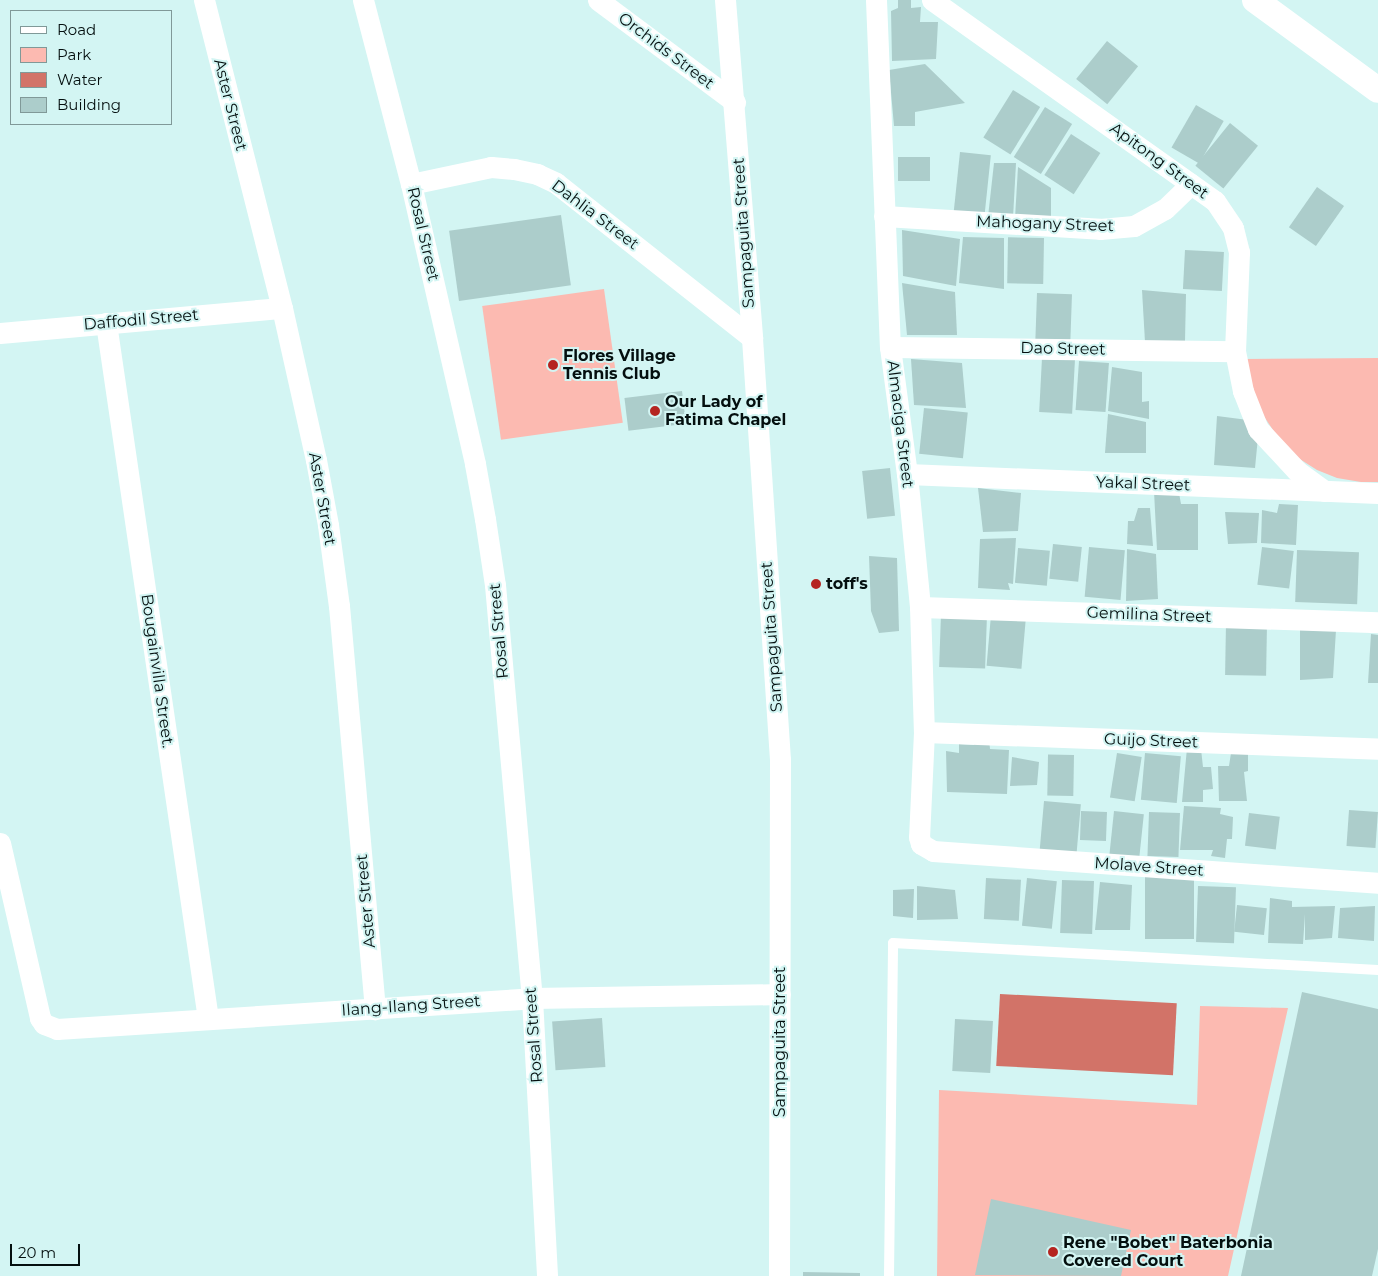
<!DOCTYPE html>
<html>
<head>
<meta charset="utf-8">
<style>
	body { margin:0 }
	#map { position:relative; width:1378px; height:1276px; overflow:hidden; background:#d3f5f3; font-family:Montserrat,sans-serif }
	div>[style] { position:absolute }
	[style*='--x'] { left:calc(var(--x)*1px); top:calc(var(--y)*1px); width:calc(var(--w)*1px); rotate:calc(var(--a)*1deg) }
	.green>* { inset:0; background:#fcbab1; transform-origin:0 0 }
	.water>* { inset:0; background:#d27368; transform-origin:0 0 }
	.building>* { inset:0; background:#accdcb; transform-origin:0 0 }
	.service>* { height:10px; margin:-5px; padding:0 5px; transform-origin:5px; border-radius:5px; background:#fff }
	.minor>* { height:21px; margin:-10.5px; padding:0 10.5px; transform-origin:10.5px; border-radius:10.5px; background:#fff }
	.tertiary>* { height:26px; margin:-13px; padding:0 13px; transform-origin:13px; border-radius:13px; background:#fff }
	.dots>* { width:14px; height:14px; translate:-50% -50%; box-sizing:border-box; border:2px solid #d3f5f3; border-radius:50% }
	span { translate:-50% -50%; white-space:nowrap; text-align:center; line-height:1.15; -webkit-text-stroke:4px #d3f5f3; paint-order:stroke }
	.street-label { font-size:16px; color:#040f0f }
	.poi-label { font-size:16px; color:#040f0f; font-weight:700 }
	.left { translate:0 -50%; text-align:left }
	.legend { position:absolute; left:10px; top:10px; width:162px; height:115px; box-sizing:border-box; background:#d3f5f3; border:1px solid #809998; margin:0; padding:6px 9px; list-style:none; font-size:15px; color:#040f0f }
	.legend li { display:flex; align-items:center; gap:10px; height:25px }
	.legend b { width:25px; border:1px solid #809998 }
	.scale { position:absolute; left:10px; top:1244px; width:70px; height:22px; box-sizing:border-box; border:2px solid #040f0f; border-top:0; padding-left:6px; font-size:15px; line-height:18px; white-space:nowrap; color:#040f0f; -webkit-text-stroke:4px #d3f5f3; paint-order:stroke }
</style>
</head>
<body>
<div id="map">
	<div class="green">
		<div style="left:604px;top:289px;width:135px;height:123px;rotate:82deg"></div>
		<div style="clip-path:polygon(1378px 358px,1378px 482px,1361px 482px,1337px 478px,1317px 470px,1295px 456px,1277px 436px,1255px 403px,1244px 359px)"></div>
		<div style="clip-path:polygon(1200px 1006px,1288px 1008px,1228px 1276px,937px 1276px,939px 1090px,1197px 1105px)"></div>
	</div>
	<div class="water">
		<div style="left:1000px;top:994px;width:177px;height:72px;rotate:3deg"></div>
	</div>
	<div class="building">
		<div style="clip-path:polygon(898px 0,911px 0,911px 8px,921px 7px,920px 22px,938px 22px,936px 59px,892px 61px,891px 11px,898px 8px)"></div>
		<div style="left:1107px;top:41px;width:40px;height:49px;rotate:39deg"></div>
		<div style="clip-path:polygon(925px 64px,965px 103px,915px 112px,915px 126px,894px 126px,889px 70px)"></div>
		<div style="left:1013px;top:90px;width:32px;height:56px;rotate:32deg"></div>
		<div style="left:1196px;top:105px;width:32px;height:49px;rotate:30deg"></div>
		<div style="left:1045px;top:107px;width:32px;height:59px;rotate:32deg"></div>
		<div style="left:1230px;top:123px;width:36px;height:55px;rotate:39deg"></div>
		<div style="left:1071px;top:134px;width:35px;height:49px;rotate:33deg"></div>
		<div style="left:960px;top:152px;width:31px;height:61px;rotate:6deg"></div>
		<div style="left:898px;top:157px;width:32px;height:24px"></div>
		<div style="clip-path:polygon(994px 163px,1016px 163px,1013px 218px,988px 217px)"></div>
		<div style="clip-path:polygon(1018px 167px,1051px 188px,1051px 220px,1015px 218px)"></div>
		<div style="left:1317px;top:187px;width:33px;height:49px;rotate:35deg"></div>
		<div style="left:561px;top:215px;width:71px;height:113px;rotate:82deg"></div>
		<div style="clip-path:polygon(902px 230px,960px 239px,956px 286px,903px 276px)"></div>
		<div style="clip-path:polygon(963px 237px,1004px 238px,1004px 289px,959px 283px)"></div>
		<div style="left:1044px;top:238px;width:46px;height:36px;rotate:91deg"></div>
		<div style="left:1185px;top:250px;width:39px;height:39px;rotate:3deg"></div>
		<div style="clip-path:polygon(902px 283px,955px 292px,957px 335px,907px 335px)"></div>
		<div style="clip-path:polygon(1142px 290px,1186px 294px,1185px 341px,1145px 342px)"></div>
		<div style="left:1037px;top:293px;width:35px;height:47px;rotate:2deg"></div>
		<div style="left:1042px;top:358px;width:33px;height:54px;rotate:3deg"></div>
		<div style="clip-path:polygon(911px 359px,962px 363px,966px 408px,914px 405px)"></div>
		<div style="left:1079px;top:361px;width:30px;height:49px;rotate:4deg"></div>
		<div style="clip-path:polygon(1112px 367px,1142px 372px,1142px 402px,1149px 401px,1149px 419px,1108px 411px)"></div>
		<div style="left:682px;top:391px;width:33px;height:58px;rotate:83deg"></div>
		<div style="left:924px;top:408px;width:44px;height:46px;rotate:6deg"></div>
		<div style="clip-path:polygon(1108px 414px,1146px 422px,1146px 453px,1105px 453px)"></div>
		<div style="clip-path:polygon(1217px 416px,1248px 420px,1258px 437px,1255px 468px,1214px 465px)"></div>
		<div style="left:890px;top:468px;width:48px;height:28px;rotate:84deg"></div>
		<div style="clip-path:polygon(978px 488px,1021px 493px,1018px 531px,983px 532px)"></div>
		<div style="clip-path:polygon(1154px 491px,1179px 493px,1181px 504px,1198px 504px,1198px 550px,1157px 550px)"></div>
		<div style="clip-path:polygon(1279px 504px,1298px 505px,1296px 545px,1261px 543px,1262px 510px,1277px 513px)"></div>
		<div style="clip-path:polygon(1138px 508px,1150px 508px,1153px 546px,1127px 544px,1128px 521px,1134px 521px)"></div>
		<div style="clip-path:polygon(1225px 512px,1259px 513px,1257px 543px,1228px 544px)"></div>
		<div style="clip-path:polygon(1016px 538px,1013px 584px,1008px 583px,1010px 590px,978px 588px,980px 539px)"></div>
		<div style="left:1053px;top:544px;width:29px;height:35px;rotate:6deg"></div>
		<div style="left:1089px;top:547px;width:36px;height:50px;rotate:5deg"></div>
		<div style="left:1262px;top:547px;width:32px;height:38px;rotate:7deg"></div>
		<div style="left:1018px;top:548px;width:32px;height:35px;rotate:5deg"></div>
		<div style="clip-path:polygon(1127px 549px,1156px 554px,1158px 599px,1126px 601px)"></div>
		<div style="left:1297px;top:550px;width:62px;height:52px;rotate:2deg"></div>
		<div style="clip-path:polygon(869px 556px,897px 558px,899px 631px,879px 633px,871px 611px)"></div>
		<div style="left:941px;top:614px;width:46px;height:53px;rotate:2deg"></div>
		<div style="left:991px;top:615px;width:35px;height:51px;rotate:5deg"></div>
		<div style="left:1226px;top:623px;width:41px;height:52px;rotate:1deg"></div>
		<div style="clip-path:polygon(1300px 627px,1336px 630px,1333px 678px,1300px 680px)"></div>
		<div style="clip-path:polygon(1371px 634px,1378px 635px,1378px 683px,1368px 683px)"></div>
		<div style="clip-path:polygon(975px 738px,989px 739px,990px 749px,1009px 750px,1007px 794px,947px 792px,946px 751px,959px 753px,959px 744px,974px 745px)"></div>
		<div style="clip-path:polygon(1187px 748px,1201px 749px,1203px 767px,1211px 767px,1213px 789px,1203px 790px,1203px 802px,1182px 802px)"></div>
		<div style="left:1117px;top:753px;width:25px;height:45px;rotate:9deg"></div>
		<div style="left:1145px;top:753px;width:36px;height:47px;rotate:5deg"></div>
		<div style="clip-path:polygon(1231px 753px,1248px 754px,1248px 771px,1244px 772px,1247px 801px,1219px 801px,1218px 766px,1229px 766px)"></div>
		<div style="left:1074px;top:755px;width:41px;height:26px;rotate:91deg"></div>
		<div style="clip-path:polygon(1012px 757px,1039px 762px,1037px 785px,1010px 786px)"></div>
		<div style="left:1044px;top:801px;width:37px;height:52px;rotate:5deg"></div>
		<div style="clip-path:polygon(1184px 806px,1221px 808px,1220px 814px,1233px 817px,1232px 839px,1227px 839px,1225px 858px,1211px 856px,1213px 850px,1180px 850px)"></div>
		<div style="left:1349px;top:810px;width:29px;height:36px;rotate:4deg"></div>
		<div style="left:1081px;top:811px;width:26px;height:29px;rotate:2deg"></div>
		<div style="left:1114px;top:811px;width:30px;height:44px;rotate:6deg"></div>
		<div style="left:1149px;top:812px;width:31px;height:44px;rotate:2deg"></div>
		<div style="left:1249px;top:813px;width:31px;height:33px;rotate:7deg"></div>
		<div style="left:1194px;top:877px;width:62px;height:49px;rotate:90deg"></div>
		<div style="left:986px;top:878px;width:35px;height:41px;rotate:3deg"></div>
		<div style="left:1027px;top:878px;width:30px;height:48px;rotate:6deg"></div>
		<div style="left:1062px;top:880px;width:32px;height:53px;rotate:2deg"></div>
		<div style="clip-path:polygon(1100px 882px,1132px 885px,1130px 930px,1095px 930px)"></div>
		<div style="clip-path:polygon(917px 886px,955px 890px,958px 919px,917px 920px)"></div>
		<div style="left:1198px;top:886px;width:38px;height:56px;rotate:2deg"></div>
		<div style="clip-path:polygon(914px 889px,913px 918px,893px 916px,893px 890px)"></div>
		<div style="clip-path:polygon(1270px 898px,1292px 901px,1292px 907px,1335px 906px,1332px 938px,1305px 940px,1305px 914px,1303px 944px,1268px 943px)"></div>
		<div style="left:1237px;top:905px;width:30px;height:27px;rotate:6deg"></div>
		<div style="clip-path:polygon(1375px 906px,1374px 941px,1338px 938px,1340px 908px)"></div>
		<div style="clip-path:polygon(1302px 992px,1378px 1009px,1378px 1249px,1372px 1276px,1241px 1276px)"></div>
		<div style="left:602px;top:1018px;width:49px;height:50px;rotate:86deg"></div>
		<div style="left:955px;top:1019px;width:38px;height:52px;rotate:3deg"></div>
		<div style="clip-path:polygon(991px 1199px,1131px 1230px,1121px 1276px,975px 1275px)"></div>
		<div style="clip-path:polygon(803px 1272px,860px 1273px,860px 1276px,803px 1276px)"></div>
	</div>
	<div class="service">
		<div style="--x:889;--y:1276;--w:333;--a:-89.3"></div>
		<div style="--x:893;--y:943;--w:486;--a:3.2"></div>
	</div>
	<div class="minor">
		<div style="--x:204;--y:0;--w:318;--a:75.8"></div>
		<div style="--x:282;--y:308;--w:156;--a:77.4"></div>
		<div style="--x:316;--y:460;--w:66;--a:79.5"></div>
		<div style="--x:328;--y:525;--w:82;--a:82.3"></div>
		<div style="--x:339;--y:606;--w:405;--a:84.9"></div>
		<div style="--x:363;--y:0;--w:190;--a:75.4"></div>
		<div style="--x:411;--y:184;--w:287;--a:77.1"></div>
		<div style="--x:475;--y:464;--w:56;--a:79.7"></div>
		<div style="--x:485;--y:519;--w:67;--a:81.4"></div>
		<div style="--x:495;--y:585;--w:415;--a:84.9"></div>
		<div style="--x:532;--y:998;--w:278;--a:86.9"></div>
		<div style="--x:598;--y:0;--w:171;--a:36.7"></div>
		<div style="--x:725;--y:0;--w:339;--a:85.4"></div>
		<div style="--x:752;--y:338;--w:422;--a:86.2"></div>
		<div style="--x:780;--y:759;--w:517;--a:90.11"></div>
		<div style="--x:876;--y:0;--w:347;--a:87.7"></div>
		<div style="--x:890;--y:347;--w:128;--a:82.4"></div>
		<div style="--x:907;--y:474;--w:134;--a:84.4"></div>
		<div style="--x:920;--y:607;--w:125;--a:88.2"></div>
		<div style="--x:924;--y:732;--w:105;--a:92.7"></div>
		<div style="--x:919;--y:837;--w:7;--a:74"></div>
		<div style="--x:921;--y:844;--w:14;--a:30"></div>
		<div style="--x:933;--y:851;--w:446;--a:4.1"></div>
		<div style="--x:932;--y:0;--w:347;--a:35.4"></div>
		<div style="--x:1215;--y:201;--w:32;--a:56"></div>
		<div style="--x:1233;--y:228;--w:25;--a:76"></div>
		<div style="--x:1239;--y:252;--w:99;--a:92.3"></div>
		<div style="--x:1235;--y:351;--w:41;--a:78.7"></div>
		<div style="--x:1243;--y:391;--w:41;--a:68.5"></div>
		<div style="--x:1258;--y:429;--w:57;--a:47.1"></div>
		<div style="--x:1297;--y:471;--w:34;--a:36"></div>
		<div style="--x:411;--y:184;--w:82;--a:-12"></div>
		<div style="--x:491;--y:167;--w:23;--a:5"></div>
		<div style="--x:514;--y:169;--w:24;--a:12"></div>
		<div style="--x:537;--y:174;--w:21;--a:25"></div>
		<div style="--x:556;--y:183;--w:250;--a:38.3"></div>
		<div style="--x:884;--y:216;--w:216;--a:3.4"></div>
		<div style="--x:1100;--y:229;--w:34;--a:-5"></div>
		<div style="--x:1134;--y:226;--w:35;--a:-29"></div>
		<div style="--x:1165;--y:209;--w:36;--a:-44"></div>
		<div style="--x:106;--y:323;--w:703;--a:81.66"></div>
		<div style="--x:0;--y:333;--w:283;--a:-5.1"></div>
		<div style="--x:890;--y:347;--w:345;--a:0.7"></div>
		<div style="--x:907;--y:474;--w:471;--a:2.3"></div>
		<div style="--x:920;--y:607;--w:458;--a:1.9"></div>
		<div style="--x:924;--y:732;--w:454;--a:2.1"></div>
		<div style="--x:0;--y:843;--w:180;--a:77.1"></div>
		<div style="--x:40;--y:1018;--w:7;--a:56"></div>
		<div style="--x:44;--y:1024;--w:14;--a:21"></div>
		<div style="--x:57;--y:1029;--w:476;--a:-3.7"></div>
		<div style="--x:532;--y:998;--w:248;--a:-0.9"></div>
	</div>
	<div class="tertiary">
		<div style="--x:1255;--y:0;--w:152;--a:36.2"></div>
	</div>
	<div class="dots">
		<div style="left:553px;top:365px;background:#b52521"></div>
		<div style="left:655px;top:411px;background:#b52521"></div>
		<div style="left:816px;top:584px;background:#b52521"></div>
		<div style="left:1053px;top:1252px;background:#b52521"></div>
	</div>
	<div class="street-label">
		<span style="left:666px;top:51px;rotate:37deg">Orchids Street</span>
		<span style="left:230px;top:105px;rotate:76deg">Aster Street</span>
		<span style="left:1159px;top:161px;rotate:36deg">Apitong Street</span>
		<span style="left:595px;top:215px;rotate:37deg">Dahlia Street</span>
		<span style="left:1045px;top:224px;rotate:2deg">Mahogany Street</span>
		<span style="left:744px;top:233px;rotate:-94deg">Sampaguita Street</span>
		<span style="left:423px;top:234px;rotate:77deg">Rosal Street</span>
		<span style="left:141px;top:320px;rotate:-5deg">Daffodil Street</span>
		<span style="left:1063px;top:349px;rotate:1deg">Dao Street</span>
		<span style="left:900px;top:424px;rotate:83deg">Almaciga Street</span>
		<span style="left:1143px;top:484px;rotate:2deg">Yakal Street</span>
		<span style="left:322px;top:499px;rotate:80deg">Aster Street</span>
		<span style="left:1149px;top:615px;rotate:2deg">Gemilina Street</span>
		<span style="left:499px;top:631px;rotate:-95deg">Rosal Street</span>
		<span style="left:772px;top:637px;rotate:-94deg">Sampaguita Street</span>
		<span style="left:157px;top:671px;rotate:82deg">Bougainvilla Street.</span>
		<span style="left:1151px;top:741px;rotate:2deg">Guijo Street</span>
		<span style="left:1149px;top:867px;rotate:4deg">Molave Street</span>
		<span style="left:366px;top:901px;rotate:-95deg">Aster Street</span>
		<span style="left:411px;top:1006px;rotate:-4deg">Ilang-Ilang Street</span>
		<span style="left:534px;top:1035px;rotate:-94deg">Rosal Street</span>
		<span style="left:780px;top:1042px;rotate:-90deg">Sampaguita Street</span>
	</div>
	<div class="poi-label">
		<span class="left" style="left:563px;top:365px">Flores Village<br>Tennis Club</span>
		<span class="left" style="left:665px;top:411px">Our Lady of<br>Fatima Chapel</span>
		<span class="left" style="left:826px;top:584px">toff's</span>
		<span class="left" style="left:1063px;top:1252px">Rene "Bobet" Baterbonia<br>Covered Court</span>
	</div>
	<ul class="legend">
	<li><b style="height:6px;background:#fff"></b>Road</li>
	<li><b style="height:14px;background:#fcbab1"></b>Park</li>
	<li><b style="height:14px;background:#d27368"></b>Water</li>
	<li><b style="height:14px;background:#accdcb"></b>Building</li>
	</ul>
	<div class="scale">20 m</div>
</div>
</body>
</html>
